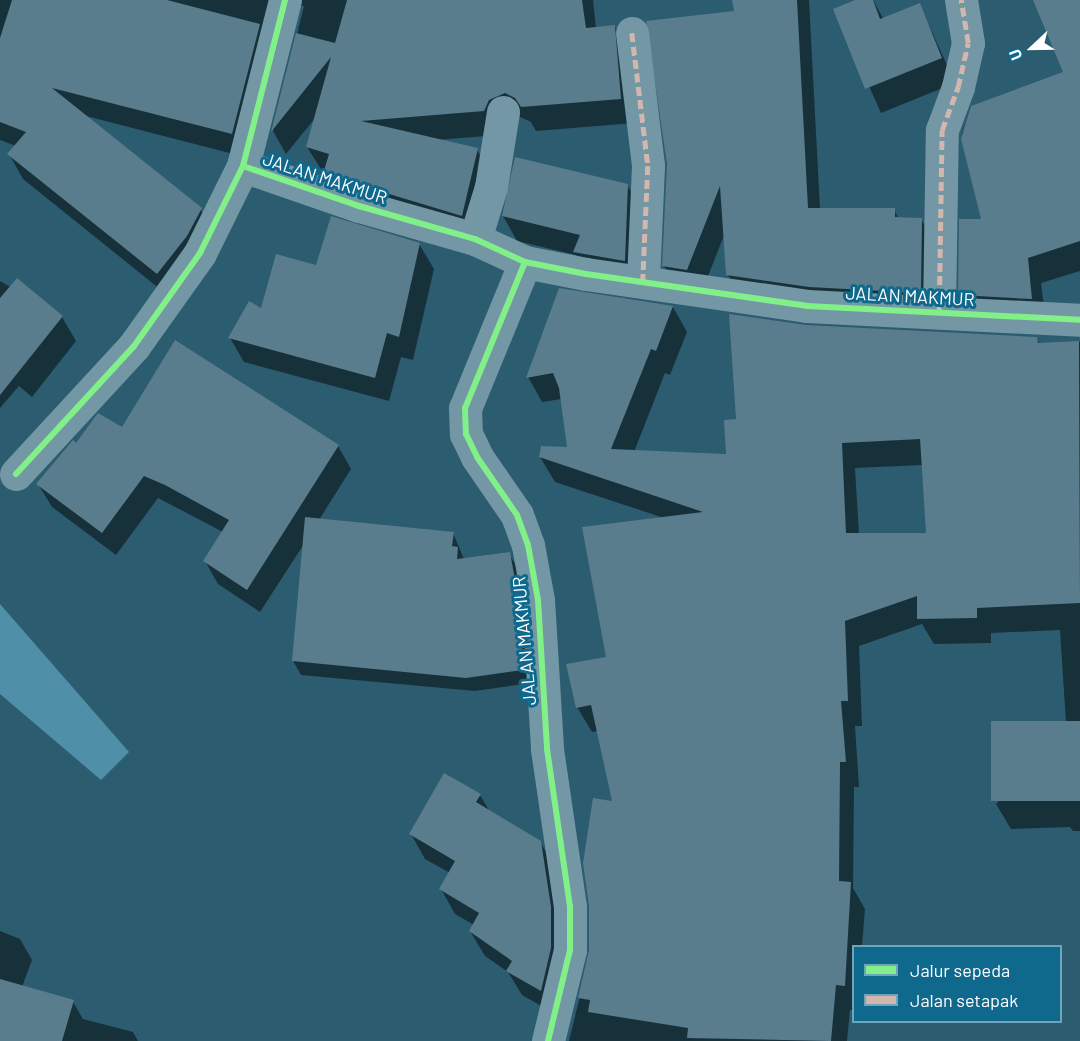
<!DOCTYPE html>
<html>
<head>
<meta charset="utf-8">
<style>
	body { margin:0 }
	#map { position:relative; width:1080px; height:1041px; overflow:hidden; background:#2c5c70; font-family:Barlow,sans-serif }
	div>[style] { position:absolute }
	[style*='--x'] { left:calc(var(--x)*1px); top:calc(var(--y)*1px); width:calc(var(--w)*1px); rotate:calc(var(--a)*1deg) }
	.water>* { inset:0; background:#4f8fa8 }
	.shadow>* { inset:0; background:#0007 }
	.building>* { inset:0; background:#597d8c; transform-origin:0 0 }
	.minor>* { height:33px; margin:-16.5px; padding:0 16.5px; transform-origin:16.5px; border-radius:16.5px; background:#7397a5 }
	.quiet>* { height:4.5px; margin-top:-2.25px; transform-origin:0; background:repeating-linear-gradient(90deg,#d1b7ad 0 9px,transparent 0 13.5px) }
	.cycleway>* { height:6px; margin:-3px; padding:0 3px; transform-origin:3px; border-radius:3px; background:#82f089 }
	span { translate:-50% -50%; white-space:nowrap; text-align:center; line-height:1.15; -webkit-text-stroke:6px #0f698d; paint-order:stroke }
	.street-label { font-size:18px; color:#fff }
	.legend { position:absolute; left:852px; top:945px; width:210px; height:78px; box-sizing:border-box; background:#0f698d; border:2px solid #6fa5bb; margin:0; padding:8px 10px; list-style:none; font-size:18px; color:#fff }
	.legend li { display:flex; align-items:center; gap:12px; height:30px }
	.legend b { width:30px; border:2px solid #6fa5bb }
	.north { position:absolute; left:1002px; top:18px; width:60px; height:60px; -webkit-text-stroke:4px #0f698d; paint-order:stroke; rotate:248deg; font-size:16px; font-weight:700; line-height:24px; text-align:center; color:#fff }
	.north::after { content:''; display:block; margin:auto; width:21px; height:27px; background:#fff; clip-path:polygon(50% 0,100% 100%,50% 72%,0 100%) }
</style>
</head>
<body>
<div id="map">
	<div class="water">
		<div style="clip-path:polygon(0 604px,129px 752px,101px 780px,0 694px)"></div>
	</div>
	<div class="shadow">
		<div style="clip-path:polygon(0 0,593px 0,596px 28px,615px 26px,629px 51px,634px 123px,536px 131px,531px 122px,520px 117px,502px 124px,498px 135px,437px 140px,477px 150px,491px 174px,476px 239px,339px 198px,307px 147px,316px 117px,286px 154px,273px 131px,304px 6px,293px 6px,245px 157px,86px 116px,200px 209px,214px 233px,171px 298px,23px 179px,9px 154px,16px 146px,0 140px)"></div>
		<div style="clip-path:polygon(733px 0,809px 0,820px 209px,894px 210px,899px 219px,921px 219px,935px 244px,934px 317px,742px 299px,728px 275px,725px 233px,701px 294px,678px 290px,664px 266px,735px 12px)"></div>
		<div style="clip-path:polygon(859px 0,873px 0,884px 20px,920px 5px,955px 83px,881px 113px,835px 10px)"></div>
		<div style="clip-path:polygon(1035px 0,1080px 0,1080px 271px,1041px 283px,1046px 323px,974px 320px,960px 295px,983px 221px,962px 134px,972px 108px,1064px 73px)"></div>
		<div style="clip-path:polygon(627px 185px,642px 210px,638px 284px,589px 277px,576px 255px,517px 241px,503px 216px)"></div>
		<div style="clip-path:polygon(419px 244px,434px 269px,413px 360px,401px 357px,389px 401px,244px 362px,230px 338px,317px 267px)"></div>
		<div style="clip-path:polygon(0 281px,62px 317px,76px 341px,32px 397px,19px 386px,0 408px)"></div>
		<div style="clip-path:polygon(evenodd,673px 307px,687px 332px,670px 375px,665px 373px,634px 452px,728px 456px,738px 420px,806px 326px,1036px 338px,1040px 344px,1080px 342px,1080px 831px,1073px 831px,1070px 827px,1011px 829px,996px 804px,1066px 723px,1060px 630px,991px 633px,991px 643px,934px 644px,922px 624px,859px 646px,862px 726px,855px 726px,859px 787px,854px 787px,853px 888px,865px 909px,862px 946px,854px 946px,854px 1010px,850px 1010px,847px 1041px,569px 1041px,590px 955px,613px 803px,598px 731px,592px 732px,577px 707px,608px 658px,664px 518px,555px 482px,540px 457px,569px 449px,562px 399px,542px 402px,528px 377px,673px 307px,923px 465px,927px 535px,859px 535px,855px 468px,923px 465px)"></div>
		<div style="clip-path:polygon(123px 429px,338px 446px,351px 469px,319px 520px,453px 533px,464px 559px,509px 554px,517px 567px,526px 617px,530px 683px,475px 691px,301px 675px,293px 661px,304px 544px,260px 612px,218px 584px,205px 561px,223px 532px,158px 498px,116px 555px,52px 507px,38px 484px,77px 445px)"></div>
		<div style="clip-path:polygon(480px 795px,490px 812px,540px 842px,555px 867px,555px 1014px,522px 995px,508px 972px,485px 956px,470px 931px,474px 925px,455px 914px,441px 889px,450px 873px,425px 859px,411px 834px)"></div>
		<div style="clip-path:polygon(0 931px,20px 939px,32px 960px,22px 987px,73px 1002px,83px 1019px,133px 1032px,138px 1041px,0 1041px)"></div>
	</div>
	<div class="building">
		<div style="clip-path:polygon(12px 0,167px 0,260px 24px,232px 134px,52px 88px,202px 208px,187px 236px,157px 274px,7px 154px,26px 132px,0 122px,0 38px)"></div>
		<div style="clip-path:polygon(347px 0,582px 0,586px 28px,615px 25px,621px 99px,521px 107px,515px 98px,505px 93px,489px 100px,484px 111px,361px 121px,478px 148px,462px 216px,323px 174px,329px 154px,306px 147px,331px 57px,271px 132px,296px 33px,335px 43px)"></div>
		<div style="clip-path:polygon(732px 0,797px 0,808px 208px,895px 208px,895px 217px,922px 218px,921px 293px,809px 287px,726px 275px,720px 186px,687px 270px,662px 266px,667px 164px,646px 21px,734px 11px)"></div>
		<div style="clip-path:polygon(855px 0,873px 0,880px 19px,920px 3px,942px 58px,865px 89px,833px 9px)"></div>
		<div style="clip-path:polygon(1033px 0,1080px 0,1080px 241px,1028px 258px,1032px 299px,958px 295px,959px 219px,981px 219px,961px 139px,971px 106px,1063px 72px)"></div>
		<div style="clip-path:polygon(515px 157px,628px 184px,625px 261px,573px 252px,580px 235px,502px 216px)"></div>
		<div style="clip-path:polygon(331px 216px,420px 243px,399px 337px,387px 333px,375px 378px,228px 338px,249px 301px,261px 308px,276px 254px,316px 265px)"></div>
		<div style="clip-path:polygon(17px 278px,63px 316px,0 395px,0 298px)"></div>
		<div style="clip-path:polygon(evenodd,559px 288px,673px 306px,656px 351px,651px 349px,611px 449px,726px 454px,724px 420px,736px 419px,729px 314px,806px 325px,1037px 337px,1038px 343px,1079px 341px,1080px 603px,977px 608px,977px 618px,917px 619px,917px 596px,845px 621px,848px 701px,841px 701px,846px 762px,840px 762px,839px 881px,851px 882px,845px 986px,836px 985px,831px 1041px,687px 1038px,688px 1028px,588px 1012px,590px 1000px,578px 998px,589px 950px,589px 906px,583px 863px,593px 798px,612px 801px,591px 705px,576px 708px,566px 664px,606px 657px,582px 527px,703px 512px,539px 457px,541px 446px,567px 447px,559px 388px,553px 373px,526px 378px,559px 288px,920px 439px,926px 533px,846px 533px,842px 443px,920px 439px)"></div>
		<div style="clip-path:polygon(175px 340px,339px 445px,247px 590px,203px 561px,229px 520px,165px 485px,144px 476px,102px 533px,36px 484px,73px 440px,76px 443px,98px 413px,122px 427px)"></div>
		<div style="clip-path:polygon(305px 517px,454px 532px,452px 546px,458px 547px,457px 559px,510px 552px,519px 602px,523px 670px,466px 678px,292px 661px)"></div>
		<div style="left:1080px;top:721px;width:80px;height:89px;rotate:90deg"></div>
		<div style="clip-path:polygon(444px 773px,481px 794px,476px 802px,541px 841px,551px 907px,551px 948px,541px 991px,506px 971px,512px 961px,469px 931px,479px 913px,439px 889px,455px 861px,409px 834px)"></div>
		<div style="clip-path:polygon(0 979px,74px 1000px,62px 1041px,0 1041px)"></div>
	</div>
	<div class="minor">
		<div style="--x:632;--y:33;--w:134;--a:83.1"></div>
		<div style="--x:648;--y:166;--w:114;--a:92.5"></div>
		<div style="--x:243;--y:166;--w:123;--a:19"></div>
		<div style="--x:359;--y:206;--w:121;--a:15.9"></div>
		<div style="--x:475;--y:239;--w:55;--a:24.7"></div>
		<div style="--x:525;--y:262;--w:62;--a:11.1"></div>
		<div style="--x:586;--y:274;--w:223;--a:8.2"></div>
		<div style="--x:807;--y:306;--w:273;--a:2.9"></div>
		<div style="--x:475;--y:239;--w:54;--a:-72.9"></div>
		<div style="--x:491;--y:187;--w:76;--a:-80.9"></div>
		<div style="--x:525;--y:262;--w:158;--a:112.3"></div>
		<div style="--x:465;--y:408;--w:26;--a:88"></div>
		<div style="--x:466;--y:434;--w:25;--a:64"></div>
		<div style="--x:477;--y:457;--w:70;--a:55.4"></div>
		<div style="--x:517;--y:515;--w:32;--a:70"></div>
		<div style="--x:528;--y:545;--w:56;--a:79.7"></div>
		<div style="--x:538;--y:600;--w:149;--a:86.5"></div>
		<div style="--x:547;--y:749;--w:159;--a:81.7"></div>
		<div style="--x:570;--y:906;--w:44;--a:90"></div>
		<div style="--x:570;--y:950;--w:94;--a:103.6"></div>
		<div style="--x:939;--y:312;--w:182;--a:-89.1"></div>
		<div style="--x:942;--y:130;--w:46;--a:-69.6"></div>
		<div style="--x:958;--y:87;--w:45;--a:-77.2"></div>
		<div style="--x:968;--y:43;--w:44;--a:-99.2"></div>
		<div style="--x:16;--y:474;--w:174;--a:-47.3"></div>
		<div style="--x:134;--y:346;--w:114;--a:-54.6"></div>
		<div style="--x:200;--y:253;--w:97;--a:-63.7"></div>
		<div style="--x:243;--y:166;--w:171;--a:-75.8"></div>
	</div>
	<div class="quiet">
		<div style="--x:632;--y:33;--w:134;--a:83.1"></div>
		<div style="--x:648;--y:166;--w:114;--a:92.5"></div>
		<div style="--x:939;--y:312;--w:182;--a:-89.1"></div>
		<div style="--x:942;--y:130;--w:46;--a:-69.6"></div>
		<div style="--x:958;--y:87;--w:45;--a:-77.2"></div>
		<div style="--x:968;--y:43;--w:44;--a:-99.2"></div>
	</div>
	<div class="cycleway">
		<div style="--x:243;--y:166;--w:123;--a:19"></div>
		<div style="--x:359;--y:206;--w:121;--a:15.9"></div>
		<div style="--x:475;--y:239;--w:55;--a:24.7"></div>
		<div style="--x:525;--y:262;--w:62;--a:11.1"></div>
		<div style="--x:586;--y:274;--w:223;--a:8.2"></div>
		<div style="--x:807;--y:306;--w:273;--a:2.9"></div>
		<div style="--x:525;--y:262;--w:158;--a:112.3"></div>
		<div style="--x:465;--y:408;--w:26;--a:88"></div>
		<div style="--x:466;--y:434;--w:25;--a:64"></div>
		<div style="--x:477;--y:457;--w:70;--a:55.4"></div>
		<div style="--x:517;--y:515;--w:32;--a:70"></div>
		<div style="--x:528;--y:545;--w:56;--a:79.7"></div>
		<div style="--x:538;--y:600;--w:149;--a:86.5"></div>
		<div style="--x:547;--y:749;--w:159;--a:81.7"></div>
		<div style="--x:570;--y:906;--w:44;--a:90"></div>
		<div style="--x:570;--y:950;--w:94;--a:103.6"></div>
		<div style="--x:16;--y:474;--w:174;--a:-47.3"></div>
		<div style="--x:134;--y:346;--w:114;--a:-54.6"></div>
		<div style="--x:200;--y:253;--w:97;--a:-63.7"></div>
		<div style="--x:243;--y:166;--w:171;--a:-75.8"></div>
	</div>
	<div class="street-label">
		<span style="left:325px;top:178px;rotate:18deg">JALAN MAKMUR</span>
		<span style="left:910px;top:296px;rotate:3deg">JALAN MAKMUR</span>
		<span style="left:524px;top:641px;rotate:-95deg">JALAN MAKMUR</span>
	</div>
	<ul class="legend">
	<li><b style="height:8px;background:#82f089"></b>Jalur sepeda</li>
	<li><b style="height:8px;background:#d1b7ad"></b>Jalan setapak</li>
	</ul>
	<div class="north">U</div>
</div>
</body>
</html>
